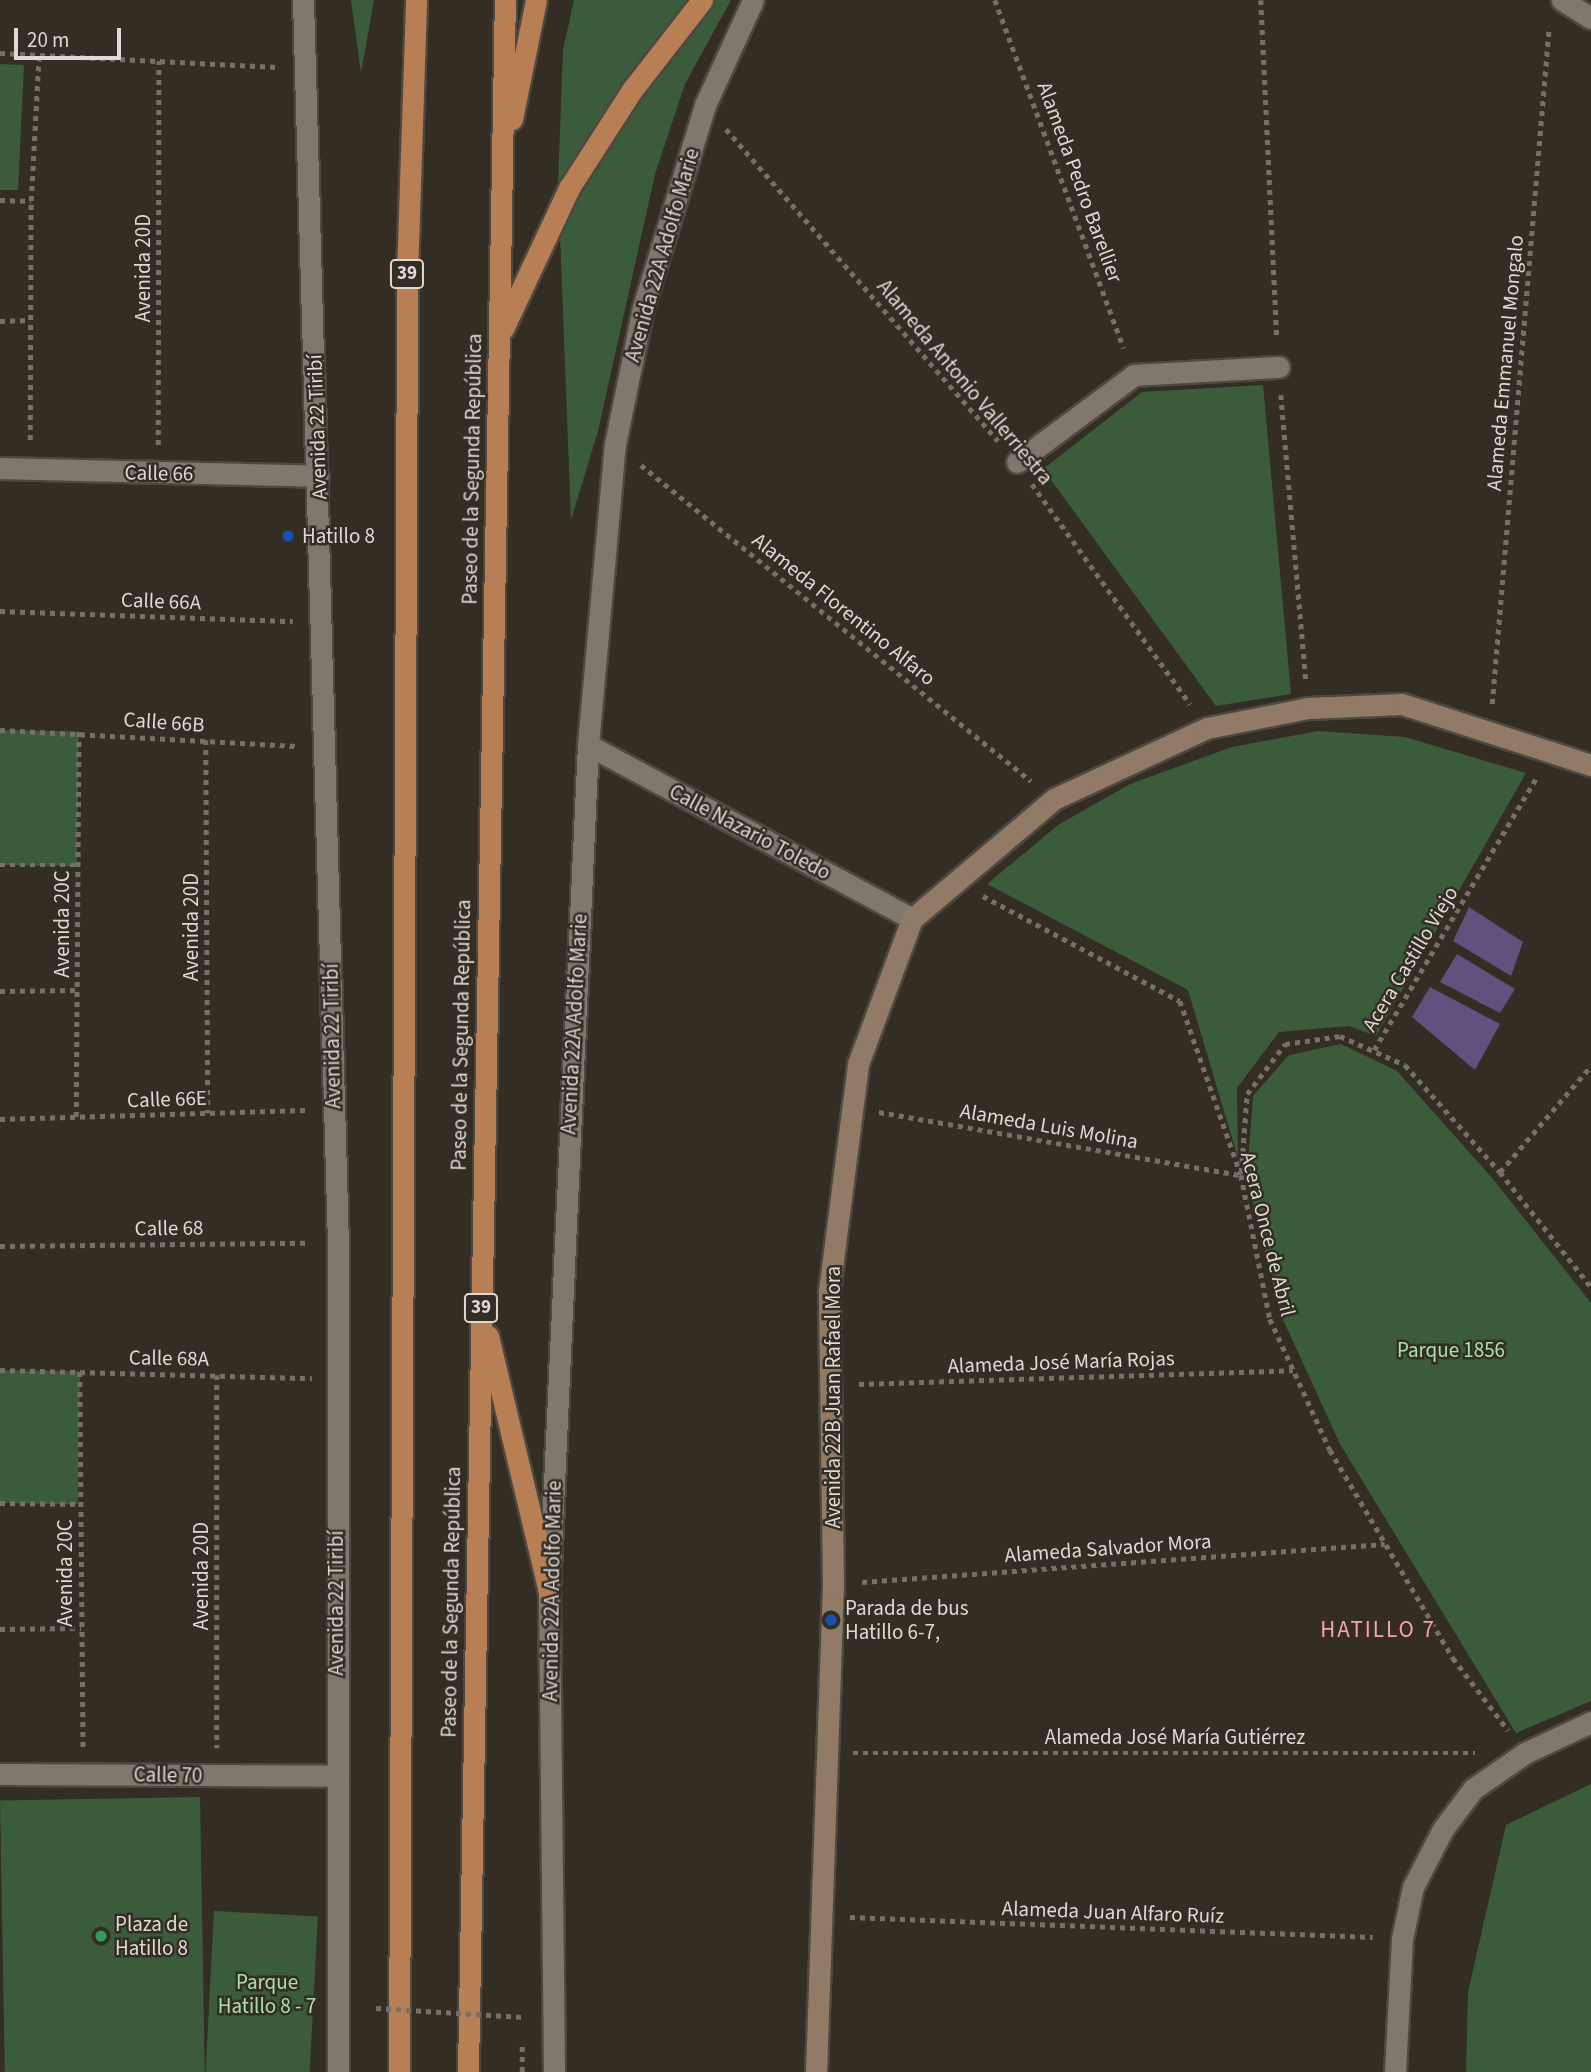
<!DOCTYPE html>
<html>
<head>
<meta charset="utf-8">
<style>
	body { margin:0 }
	#map { position:relative; width:1591px; height:2072px; overflow:hidden; background:#342d24; font-family:"Source Sans 3",sans-serif }
	div>[style] { position:absolute }
	[style*='--x'] { left:calc(var(--x)*1px); top:calc(var(--y)*1px); width:calc(var(--w)*1px); rotate:calc(var(--a)*1deg) }
	.green>* { inset:0; background:#3b5c3a; transform-origin:0 0 }
	.building>* { inset:0; background:#60517e }
	.path>* { height:4.5px; margin-top:-2.25px; transform-origin:0; background:repeating-linear-gradient(90deg,#767068 0 5px,transparent 0 10px) }
	.roads { filter:drop-shadow(2px 0 #4e4841) drop-shadow(-2px 0 #4e4841) drop-shadow(0 2px #4e4841) drop-shadow(0 -2px #4e4841) }
	.street>* { height:21px; margin:-10.5px; padding:0 10.5px; transform-origin:10.5px; border-radius:10.5px; background:#80786e }
	.secondary>* { height:21px; margin:-10.5px; padding:0 10.5px; transform-origin:10.5px; border-radius:10.5px; background:#917a66 }
	.highway>* { height:21px; margin:-10.5px; padding:0 10.5px; transform-origin:10.5px; border-radius:10.5px; background:#b87f54 }
	.path-bridge>* { height:4.5px; margin-top:-2.25px; transform-origin:0; background:repeating-linear-gradient(90deg,#767068 0 5px,transparent 0 10px) }
	.dots>* { width:19px; height:19px; translate:-50% -50%; box-sizing:border-box; border:4px solid #342d24; border-radius:50% }
	span { translate:-50% -50%; white-space:nowrap; text-align:center; line-height:1.15; -webkit-text-stroke:5px #342d24; paint-order:stroke }
	.shield-label span { padding:2px 5px; background:#342d24; border:2px solid; border-radius:5px; -webkit-text-stroke-width:0 }
	.shield-label { font-size:19px; color:#dedad4; font-weight:700 }
	.street-label { font-size:21px; color:#dedad4 }
	.poi-label { font-size:21px; color:#dedad4 }
	.left { translate:0 -50%; text-align:left }
	.park-label { font-size:21px; color:#a7e3a6 }
	.neighbourhood-label { font-size:23px; color:#f7a3a8; letter-spacing:2px }
	.scale { position:absolute; left:14px; top:28px; width:107px; height:32px; box-sizing:border-box; border:4px solid #dedad4; border-top:0; padding-left:9px; font-size:21px; line-height:24px; white-space:nowrap; color:#dedad4; -webkit-text-stroke:5px #342d24; paint-order:stroke }
</style>
</head>
<body>
<div id="map">
	<div class="green">
		<div style="clip-path:polygon(351px 0,374px 0,361px 73px)"></div>
		<div style="clip-path:polygon(574px 0,731px 0,685px 84px,655px 174px,598px 431px,571px 520px,558px 183px,563px 50px)"></div>
		<div style="clip-path:polygon(0 64px,24px 65px,18px 190px,0 190px)"></div>
		<div style="clip-path:polygon(1263px 385px,1291px 694px,1216px 706px,1043px 469px,1142px 392px)"></div>
		<div style="left:0;top:730px;width:79px;height:135px;rotate:1deg"></div>
		<div style="clip-path:polygon(1318px 731px,1405px 737px,1526px 773px,1376px 1036px,1349px 1026px,1279px 1032px,1237px 1088px,1238px 1158px,1188px 990px,987px 884px,1058px 825px,1130px 784px,1232px 747px)"></div>
		<div style="clip-path:polygon(1341px 1044px,1397px 1071px,1493px 1179px,1591px 1303px,1591px 1701px,1516px 1733px,1340px 1444px,1280px 1313px,1247px 1178px,1253px 1096px,1289px 1055px)"></div>
		<div style="left:0;top:1370px;width:80px;height:133px;rotate:1deg"></div>
		<div style="clip-path:polygon(1591px 1784px,1591px 2072px,1466px 2072px,1468px 1992px,1506px 1825px)"></div>
		<div style="left:200px;top:1797px;width:275px;height:200px;rotate:89deg"></div>
		<div style="left:214px;top:1911px;width:104px;height:161px;rotate:3deg"></div>
	</div>
	<div class="building">
		<div style="clip-path:polygon(1469px 907px,1523px 942px,1511px 976px,1453px 941px)"></div>
		<div style="clip-path:polygon(1457px 954px,1515px 989px,1500px 1013px,1440px 982px)"></div>
		<div style="clip-path:polygon(1430px 987px,1500px 1024px,1475px 1070px,1412px 1017px)"></div>
	</div>
	<div class="path">
		<div style="--x:995;--y:0;--w:371;--a:69.7"></div>
		<div style="--x:1261;--y:0;--w:338;--a:87.3"></div>
		<div style="--x:0;--y:53;--w:278;--a:2.9"></div>
		<div style="--x:726;--y:129;--w:414;--a:48.9"></div>
		<div style="--x:0;--y:200;--w:31;--a:2"></div>
		<div style="--x:0;--y:321;--w:30;--a:-2"></div>
		<div style="--x:1281;--y:395;--w:286;--a:85"></div>
		<div style="--x:30;--y:440;--w:239;--a:-89.8"></div>
		<div style="--x:31;--y:201;--w:147;--a:-86.9"></div>
		<div style="--x:158;--y:445;--w:384;--a:-89.9"></div>
		<div style="--x:641;--y:465;--w:502;--a:39.02"></div>
		<div style="--x:1032;--y:484;--w:271;--a:54.3"></div>
		<div style="--x:0;--y:611;--w:293;--a:2"></div>
		<div style="--x:1492;--y:704;--w:680;--a:-85.19"></div>
		<div style="--x:0;--y:730;--w:296;--a:3.1"></div>
		<div style="--x:206;--y:740;--w:373;--a:89.7"></div>
		<div style="--x:0;--y:865;--w:78;--a:0"></div>
		<div style="--x:983;--y:896;--w:223;--a:28.1"></div>
		<div style="--x:1180;--y:1001;--w:184;--a:70.7"></div>
		<div style="--x:1241;--y:1175;--w:147;--a:78.6"></div>
		<div style="--x:1270;--y:1319;--w:144;--a:65.4"></div>
		<div style="--x:1330;--y:1450;--w:242;--a:59.4"></div>
		<div style="--x:1453;--y:1658;--w:91;--a:52.6"></div>
		<div style="--x:0;--y:991;--w:77;--a:-0.7"></div>
		<div style="--x:1374;--y:1050;--w:318;--a:-59.2"></div>
		<div style="--x:879;--y:1112;--w:366;--a:9.9"></div>
		<div style="--x:76;--y:1117;--w:385;--a:-89.6"></div>
		<div style="--x:0;--y:1119;--w:307;--a:-1.7"></div>
		<div style="--x:1500;--y:1172;--w:140;--a:-49.4"></div>
		<div style="--x:1241;--y:1173;--w:79;--a:-85.7"></div>
		<div style="--x:1247;--y:1094;--w:63;--a:-52.8"></div>
		<div style="--x:1285;--y:1044;--w:56;--a:-8.3"></div>
		<div style="--x:1340;--y:1036;--w:71;--a:24"></div>
		<div style="--x:1405;--y:1065;--w:143;--a:48.4"></div>
		<div style="--x:1500;--y:1172;--w:147;--a:51.6"></div>
		<div style="--x:0;--y:1246;--w:309;--a:-0.6"></div>
		<div style="--x:0;--y:1370;--w:312;--a:1.5"></div>
		<div style="--x:80;--y:1372;--w:376;--a:89.5"></div>
		<div style="--x:217;--y:1375;--w:373;--a:90"></div>
		<div style="--x:859;--y:1384;--w:434;--a:-1.8"></div>
		<div style="--x:0;--y:1503;--w:80;--a:0.7"></div>
		<div style="--x:862;--y:1582;--w:524;--a:-4.16"></div>
		<div style="--x:0;--y:1629;--w:81;--a:-0.7"></div>
		<div style="--x:853;--y:1753;--w:622;--a:0"></div>
		<div style="--x:850;--y:1917;--w:523;--a:2.19"></div>
		<div style="--x:522;--y:2072;--w:27;--a:-90"></div>
	</div>
	<div class="roads">
		<div class="street">
			<div style="--x:303;--y:0;--w:1242;--a:88.39"></div>
			<div style="--x:338;--y:1242;--w:830;--a:90"></div>
			<div style="--x:1562;--y:0;--w:34;--a:32"></div>
			<div style="--x:1017;--y:462;--w:146;--a:-36.6"></div>
			<div style="--x:1134;--y:375;--w:145;--a:-3.2"></div>
			<div style="--x:0;--y:468;--w:318;--a:1.4"></div>
			<div style="--x:588;--y:745;--w:368;--a:28.2"></div>
			<div style="--x:0;--y:1774;--w:336;--a:0.3"></div>
			<div style="--x:554;--y:2072;--w:479;--a:-90.6"></div>
			<div style="--x:549;--y:1593;--w:849;--a:-87.37"></div>
			<div style="--x:588;--y:745;--w:302;--a:-84.9"></div>
			<div style="--x:615;--y:444;--w:139;--a:-78.4"></div>
			<div style="--x:643;--y:308;--w:212;--a:-73"></div>
			<div style="--x:705;--y:105;--w:115;--a:-65.4"></div>
			<div style="--x:1395;--y:2072;--w:133;--a:-87"></div>
			<div style="--x:1402;--y:1939;--w:53;--a:-78.1"></div>
			<div style="--x:1413;--y:1887;--w:65;--a:-62.7"></div>
			<div style="--x:1443;--y:1829;--w:50;--a:-53.1"></div>
			<div style="--x:1473;--y:1789;--w:63;--a:-34.7"></div>
			<div style="--x:1525;--y:1753;--w:73;--a:-25.2"></div>
		</div>
		<div class="secondary">
			<div style="--x:816;--y:2072;--w:488;--a:-88"></div>
			<div style="--x:833;--y:1584;--w:293;--a:-90.8"></div>
			<div style="--x:829;--y:1291;--w:229;--a:-82.7"></div>
			<div style="--x:858;--y:1064;--w:155;--a:-69.6"></div>
			<div style="--x:912;--y:919;--w:186;--a:-40.2"></div>
			<div style="--x:1054;--y:799;--w:169;--a:-24.9"></div>
			<div style="--x:1207;--y:728;--w:103;--a:-11.2"></div>
			<div style="--x:1308;--y:708;--w:94;--a:-2.4"></div>
			<div style="--x:1402;--y:704;--w:199;--a:17.9"></div>
		</div>
		<div class="highway">
			<div style="--x:512;--y:119;--w:121;--a:-78.6"></div>
			<div style="--x:503;--y:329;--w:156;--a:-64.9"></div>
			<div style="--x:569;--y:188;--w:117;--a:-57.3"></div>
			<div style="--x:632;--y:90;--w:114;--a:-52.1"></div>
			<div style="--x:488;--y:1336;--w:264;--a:76.6"></div>
			<div style="--x:399;--y:2072;--w:1797;--a:-89.74"></div>
			<div style="--x:407;--y:275;--w:275;--a:-88.1"></div>
			<div style="--x:468;--y:2072;--w:2072;--a:-88.98"></div>
		</div>
	</div>
	<div class="path-bridge">
		<div style="--x:376;--y:2008;--w:147;--a:3.5"></div>
	</div>
	<div class="dots">
		<div style="left:288px;top:536px;background:#1a4fb4"></div>
		<div style="left:831px;top:1620px;background:#1a4fb4"></div>
		<div style="left:101px;top:1936px;background:#2e9e5b"></div>
	</div>
	<div class="shield-label">
		<span style="left:407px;top:274px">39</span>
		<span style="left:481px;top:1308px">39</span>
	</div>
	<div class="street-label">
		<span style="left:1080px;top:182px;rotate:70deg">Alameda Pedro Barellier</span>
		<span style="left:662px;top:255px;rotate:-74deg">Avenida 22A Adolfo Marie</span>
		<span style="left:143px;top:268px;rotate:-90deg">Avenida 20D</span>
		<span style="left:1505px;top:363px;rotate:-85deg">Alameda Emmanuel Mongalo</span>
		<span style="left:965px;top:382px;rotate:50deg">Alameda Antonio Vallerriestra</span>
		<span style="left:317px;top:427px;rotate:-92deg">Avenida 22 Tiribí</span>
		<span style="left:472px;top:469px;rotate:-89deg">Paseo de la Segunda República</span>
		<span style="left:159px;top:473px;rotate:1deg">Calle 66</span>
		<span style="left:161px;top:601px;rotate:2deg">Calle 66A</span>
		<span style="left:844px;top:609px;rotate:39deg">Alameda Florentino Alfaro</span>
		<span style="left:164px;top:722px;rotate:4deg">Calle 66B</span>
		<span style="left:750px;top:832px;rotate:28deg">Calle Nazario Toledo</span>
		<span style="left:62px;top:924px;rotate:-90deg">Avenida 20C</span>
		<span style="left:191px;top:927px;rotate:-90deg">Avenida 20D</span>
		<span style="left:1410px;top:959px;rotate:-59deg">Acera Castillo Viejo</span>
		<span style="left:574px;top:1024px;rotate:-87deg">Avenida 22A Adolfo Marie</span>
		<span style="left:461px;top:1035px;rotate:-89deg">Paseo de la Segunda República</span>
		<span style="left:332px;top:1036px;rotate:-91deg">Avenida 22 Tiribí</span>
		<span style="left:167px;top:1099px;rotate:-2deg">Calle 66E</span>
		<span style="left:1049px;top:1126px;rotate:10deg">Alameda Luis Molina</span>
		<span style="left:169px;top:1228px;rotate:-1deg">Calle 68</span>
		<span style="left:1268px;top:1234px;rotate:76deg">Acera Once de Abril</span>
		<span style="left:169px;top:1358px;rotate:1deg">Calle 68A</span>
		<span style="left:1061px;top:1362px;rotate:-2deg">Alameda José María Rojas</span>
		<span style="left:833px;top:1397px;rotate:-90deg">Avenida 22B Juan Rafael Mora</span>
		<span style="left:1108px;top:1548px;rotate:-4deg">Alameda Salvador Mora</span>
		<span style="left:65px;top:1573px;rotate:-90deg">Avenida 20C</span>
		<span style="left:201px;top:1576px;rotate:-90deg">Avenida 20D</span>
		<span style="left:552px;top:1591px;rotate:-89deg">Avenida 22A Adolfo Marie</span>
		<span style="left:451px;top:1602px;rotate:-89deg">Paseo de la Segunda República</span>
		<span style="left:336px;top:1603px;rotate:-90deg">Avenida 22 Tiribí</span>
		<span style="left:1175px;top:1737px">Alameda José María Gutiérrez</span>
		<span style="left:168px;top:1775px;rotate:1deg">Calle 70</span>
		<span style="left:1113px;top:1912px;rotate:2deg">Alameda Juan Alfaro Ruíz</span>
	</div>
	<div class="poi-label">
		<span class="left" style="left:302px;top:536px">Hatillo 8</span>
		<span class="left" style="left:845px;top:1620px">Parada de bus<br>Hatillo 6-7,</span>
		<span class="left" style="left:115px;top:1936px">Plaza de<br>Hatillo 8</span>
	</div>
	<div class="park-label">
		<span style="left:1451px;top:1350px">Parque 1856</span>
		<span style="left:267px;top:1994px">Parque<br>Hatillo 8 - 7</span>
	</div>
	<div class="neighbourhood-label">
		<span style="left:1378px;top:1630px">HATILLO 7</span>
	</div>
	<div class="scale">20 m</div>
</div>
</body>
</html>
